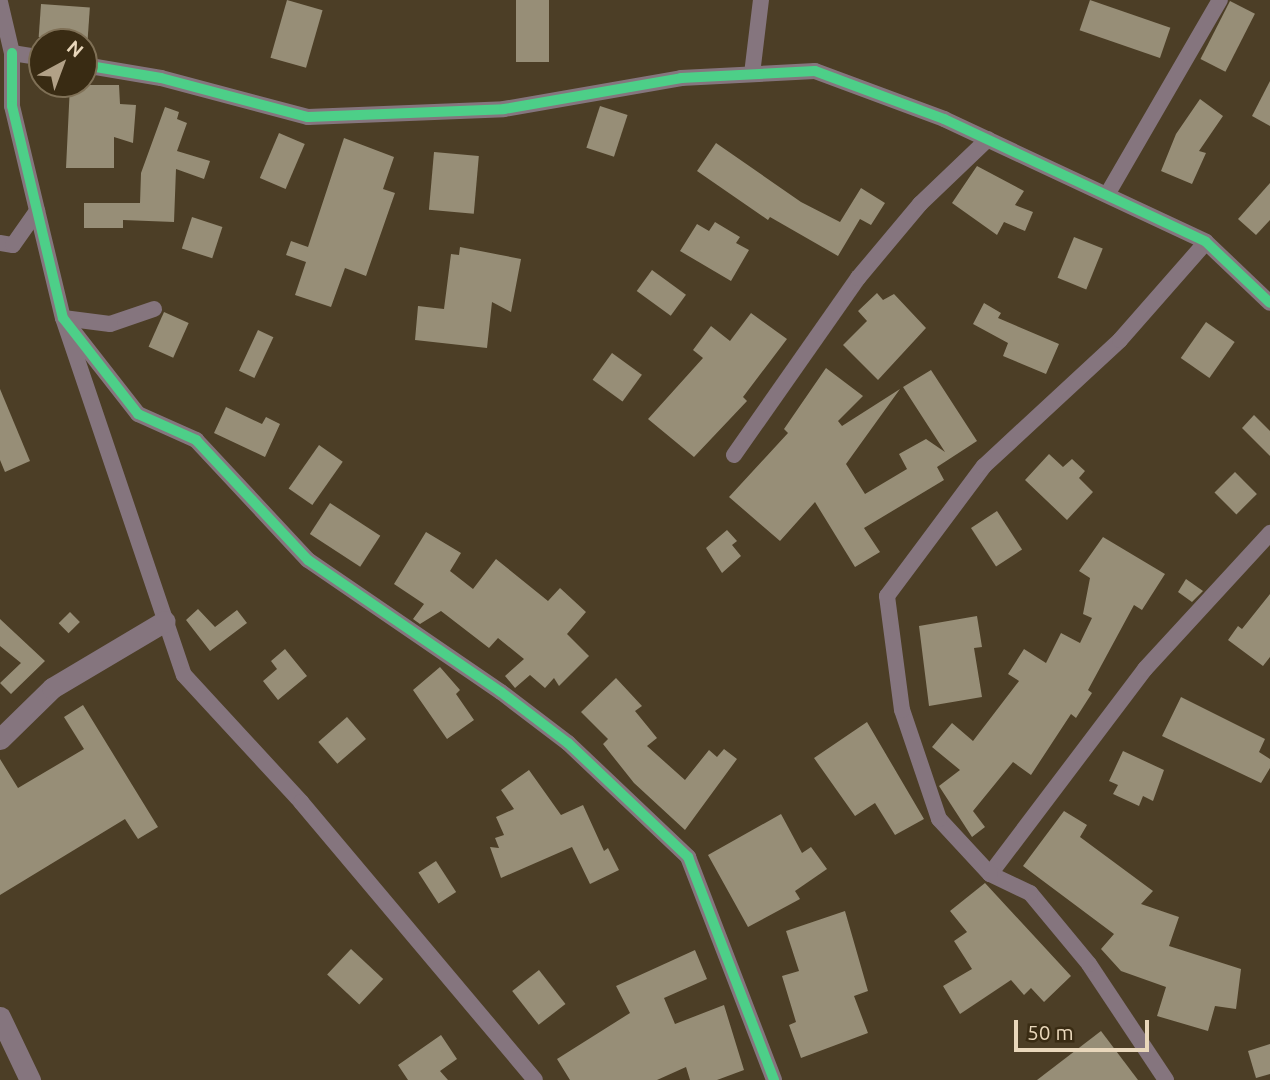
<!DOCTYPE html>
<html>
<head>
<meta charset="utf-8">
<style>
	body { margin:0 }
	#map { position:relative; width:1270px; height:1080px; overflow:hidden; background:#4c3e26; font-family:Ubuntu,sans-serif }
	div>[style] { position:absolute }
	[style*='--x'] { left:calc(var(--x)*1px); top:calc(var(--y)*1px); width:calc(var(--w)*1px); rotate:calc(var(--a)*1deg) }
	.building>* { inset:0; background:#978e77; transform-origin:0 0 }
	.minor>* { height:16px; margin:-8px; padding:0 8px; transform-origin:8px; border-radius:8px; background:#85757e }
	.tertiary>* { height:21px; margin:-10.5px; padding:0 10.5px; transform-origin:10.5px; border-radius:10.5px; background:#85757e }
	.cycleway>* { height:10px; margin:-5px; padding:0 5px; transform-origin:5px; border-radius:5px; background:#4dcf88 }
	span { translate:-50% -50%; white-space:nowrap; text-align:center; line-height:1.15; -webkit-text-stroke:7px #392b13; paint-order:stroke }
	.north { position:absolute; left:28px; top:28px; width:70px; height:70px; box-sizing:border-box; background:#392b13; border:2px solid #7f7056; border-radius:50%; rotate:41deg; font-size:19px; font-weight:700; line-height:28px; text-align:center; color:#e9d7bb }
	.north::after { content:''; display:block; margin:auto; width:24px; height:32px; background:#b2a187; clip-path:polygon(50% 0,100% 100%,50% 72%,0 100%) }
	.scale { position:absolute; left:1014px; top:1020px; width:135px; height:32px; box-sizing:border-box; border:4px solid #e9d7bb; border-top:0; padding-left:9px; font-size:21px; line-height:24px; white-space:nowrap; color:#e9d7bb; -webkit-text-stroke:5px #392b13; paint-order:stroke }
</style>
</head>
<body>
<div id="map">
	<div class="building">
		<div style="left:287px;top:0;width:37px;height:60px;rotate:16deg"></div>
		<div style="left:516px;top:0;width:33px;height:62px"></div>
		<div style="left:1090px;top:0;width:85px;height:32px;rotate:19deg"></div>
		<div style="left:1230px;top:1px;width:28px;height:65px;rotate:27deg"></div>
		<div style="left:41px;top:4px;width:49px;height:33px;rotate:4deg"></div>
		<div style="clip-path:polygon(1270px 81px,1270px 126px,1252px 116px)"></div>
		<div style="clip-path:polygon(70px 85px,119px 85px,120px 104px,136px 105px,133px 143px,114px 137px,114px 168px,66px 168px)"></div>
		<div style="clip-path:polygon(1200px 99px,1223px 116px,1199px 151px,1206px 153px,1192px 184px,1161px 171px,1176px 134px)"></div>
		<div style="left:600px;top:106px;width:29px;height:44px;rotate:18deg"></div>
		<div style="clip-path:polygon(165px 107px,179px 112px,177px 119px,187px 123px,177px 151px,210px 161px,204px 179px,176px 169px,174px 222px,123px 220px,123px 228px,84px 228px,84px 203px,140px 203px,141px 173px)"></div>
		<div style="left:279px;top:133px;width:28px;height:49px;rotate:23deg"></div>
		<div style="clip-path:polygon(344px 138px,394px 157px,383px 189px,395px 193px,366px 276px,345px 268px,331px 307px,295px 295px,306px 262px,286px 255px,291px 241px,308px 247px)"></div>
		<div style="clip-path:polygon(716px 143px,801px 202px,840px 222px,861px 188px,885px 203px,871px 225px,860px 219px,838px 256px,770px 217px,768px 220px,697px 171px)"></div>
		<div style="left:434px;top:152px;width:45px;height:58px;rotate:5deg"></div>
		<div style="clip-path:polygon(977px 166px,1024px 191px,1015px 205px,1033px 212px,1025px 231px,1004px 222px,997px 235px,952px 203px)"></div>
		<div style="clip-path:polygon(1270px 183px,1270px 220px,1256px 235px,1238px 219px)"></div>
		<div style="left:192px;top:217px;width:32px;height:33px;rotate:18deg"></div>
		<div style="clip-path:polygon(715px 222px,740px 237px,736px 243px,749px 250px,731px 281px,680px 251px,697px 224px,709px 231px)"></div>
		<div style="left:1074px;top:237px;width:31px;height:44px;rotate:22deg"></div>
		<div style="clip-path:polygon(460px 247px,521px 259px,511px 312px,492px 302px,487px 348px,415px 340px,418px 306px,444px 309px,451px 254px,459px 255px)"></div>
		<div style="left:652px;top:270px;width:42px;height:26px;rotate:36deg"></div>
		<div style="clip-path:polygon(877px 293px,883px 300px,894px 294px,926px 328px,878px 380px,843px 345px,867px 321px,858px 311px)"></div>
		<div style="clip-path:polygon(984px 303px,1001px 313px,998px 318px,1059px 344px,1046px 374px,1003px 356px,1008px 343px,973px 324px)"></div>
		<div style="left:164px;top:312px;width:27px;height:38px;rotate:24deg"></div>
		<div style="clip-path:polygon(751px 313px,787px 339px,743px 397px,747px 401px,694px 457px,648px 419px,703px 358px,693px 350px,711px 326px,730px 341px)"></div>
		<div style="left:1206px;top:322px;width:35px;height:44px;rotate:35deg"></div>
		<div style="left:258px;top:330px;width:17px;height:45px;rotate:25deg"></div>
		<div style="left:612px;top:353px;width:37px;height:33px;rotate:36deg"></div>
		<div style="clip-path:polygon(826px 368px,863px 396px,838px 421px,842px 426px,900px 389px,846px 464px,865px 494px,907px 469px,899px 454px,926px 439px,945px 452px,903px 387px,931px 370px,977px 441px,937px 467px,944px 480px,864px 528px,880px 552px,855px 567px,815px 502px,780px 541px,729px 497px,788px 433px,784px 429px)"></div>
		<div style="clip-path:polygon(0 389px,30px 461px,5px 472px,0 460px)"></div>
		<div style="clip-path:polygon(226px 407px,262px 424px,266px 417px,280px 424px,265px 457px,214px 433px)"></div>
		<div style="clip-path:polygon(1254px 415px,1270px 431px,1270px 456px,1242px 428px)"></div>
		<div style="left:319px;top:445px;width:29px;height:53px;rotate:35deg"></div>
		<div style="clip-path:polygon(1049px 454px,1063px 467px,1072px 459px,1085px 471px,1079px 478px,1093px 492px,1067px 520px,1025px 480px)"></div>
		<div style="left:1235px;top:472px;width:31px;height:29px;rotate:45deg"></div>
		<div style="left:330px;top:503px;width:60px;height:37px;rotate:33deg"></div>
		<div style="left:997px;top:511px;width:46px;height:31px;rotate:57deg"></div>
		<div style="clip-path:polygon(727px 530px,737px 541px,732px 545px,741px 556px,722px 573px,706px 548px)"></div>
		<div style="clip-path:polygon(426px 532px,461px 553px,450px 571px,473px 589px,496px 559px,548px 601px,560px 588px,586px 612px,567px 634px,589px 656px,559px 686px,554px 678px,545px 688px,530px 675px,515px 688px,505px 676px,524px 659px,498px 638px,489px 648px,441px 611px,420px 624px,413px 619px,424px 604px,394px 584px)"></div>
		<div style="clip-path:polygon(1103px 537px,1165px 574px,1142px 610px,1134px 605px,1088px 690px,1092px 693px,1076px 718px,1071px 714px,1031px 775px,1013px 762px,973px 811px,985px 827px,972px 837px,939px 786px,960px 770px,932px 747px,952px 723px,973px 741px,1019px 681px,1008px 674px,1024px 649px,1046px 663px,1061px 633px,1080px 643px,1092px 618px,1083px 614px,1090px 578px,1079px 571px)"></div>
		<div style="clip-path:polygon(1186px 579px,1203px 591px,1192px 602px,1178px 592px)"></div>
		<div style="clip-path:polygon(1270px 594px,1270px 657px,1263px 666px,1228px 640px,1238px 626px,1242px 629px)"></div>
		<div style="clip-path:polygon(198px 609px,215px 627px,237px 610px,247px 623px,210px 651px,186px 620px)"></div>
		<div style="left:70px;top:612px;width:14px;height:16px;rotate:45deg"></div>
		<div style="clip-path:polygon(977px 616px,982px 647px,974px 648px,982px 697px,929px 706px,919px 626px)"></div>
		<div style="clip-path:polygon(0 619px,45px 661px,11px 694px,0 683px,21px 663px,0 646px)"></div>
		<div style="clip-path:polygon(285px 649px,307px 676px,278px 700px,263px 681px,277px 669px,271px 661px)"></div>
		<div style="clip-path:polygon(440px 667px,460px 690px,456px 694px,474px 720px,447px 739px,413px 690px)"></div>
		<div style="clip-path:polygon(616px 678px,642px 706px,635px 711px,657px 738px,647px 746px,685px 780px,709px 750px,717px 757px,724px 749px,737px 759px,685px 830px,634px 783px,603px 744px,608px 739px,581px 712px)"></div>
		<div style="clip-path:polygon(1181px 697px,1265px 739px,1259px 752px,1270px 759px,1270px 768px,1261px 783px,1162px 736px)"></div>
		<div style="clip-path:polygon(83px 705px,158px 827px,138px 839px,125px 819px,0 895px,0 759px,18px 788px,84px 749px,64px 717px)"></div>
		<div style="left:347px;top:717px;width:29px;height:38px;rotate:49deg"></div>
		<div style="clip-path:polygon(867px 722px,924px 819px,895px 835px,875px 803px,855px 816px,814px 758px)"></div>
		<div style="clip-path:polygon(1123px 751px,1164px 770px,1153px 801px,1143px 796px,1139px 806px,1113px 794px,1118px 785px,1109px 781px)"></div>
		<div style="clip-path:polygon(529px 770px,561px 815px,583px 805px,604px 851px,608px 848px,619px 870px,590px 884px,572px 847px,501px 878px,490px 847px,499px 848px,495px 838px,504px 835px,496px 817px,514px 809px,501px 790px)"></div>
		<div style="clip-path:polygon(1064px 811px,1087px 825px,1080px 837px,1153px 891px,1141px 904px,1179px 917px,1169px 946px,1241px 969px,1236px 1009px,1215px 1006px,1208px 1031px,1157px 1016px,1166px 987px,1121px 971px,1101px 949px,1114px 934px,1023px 866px)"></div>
		<div style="clip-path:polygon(781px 814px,802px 853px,811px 847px,827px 869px,795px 891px,800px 899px,748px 927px,708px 855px)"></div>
		<div style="left:436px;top:861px;width:37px;height:21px;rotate:57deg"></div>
		<div style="clip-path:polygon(985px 883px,1071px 976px,1044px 1002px,1031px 988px,1024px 995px,1011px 980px,960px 1014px,943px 986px,972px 969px,954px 941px,967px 932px,950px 911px)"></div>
		<div style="clip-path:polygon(845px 911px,868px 991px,854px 996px,868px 1033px,801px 1058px,789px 1025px,796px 1022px,782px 976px,799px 971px,786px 931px)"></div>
		<div style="left:351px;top:949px;width:44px;height:35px;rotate:43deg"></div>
		<div style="clip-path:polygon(695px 950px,707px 979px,664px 998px,675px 1024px,724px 1005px,744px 1070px,717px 1080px,690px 1080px,686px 1067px,657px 1080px,570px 1080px,557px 1059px,630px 1013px,616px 986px)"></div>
		<div style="left:539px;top:970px;width:43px;height:34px;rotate:52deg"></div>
		<div style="clip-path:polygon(1101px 1031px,1138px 1080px,1037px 1080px)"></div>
		<div style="clip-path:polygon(441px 1035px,457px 1059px,440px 1071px,448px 1080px,408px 1080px,398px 1065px)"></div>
		<div style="clip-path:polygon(1270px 1044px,1270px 1074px,1256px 1078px,1248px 1051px)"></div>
	</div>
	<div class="minor">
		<div style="--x:0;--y:2;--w:52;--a:76.8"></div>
		<div style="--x:12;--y:53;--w:30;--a:9"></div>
		<div style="--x:12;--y:53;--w:53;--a:90"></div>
		<div style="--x:12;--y:106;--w:218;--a:76.5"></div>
		<div style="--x:63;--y:318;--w:122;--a:52"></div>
		<div style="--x:138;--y:414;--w:64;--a:24.1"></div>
		<div style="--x:196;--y:440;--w:164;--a:47"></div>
		<div style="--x:308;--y:560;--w:234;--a:34.4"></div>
		<div style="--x:501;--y:692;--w:84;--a:37.3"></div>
		<div style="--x:568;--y:743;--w:166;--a:43.5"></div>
		<div style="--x:688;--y:857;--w:239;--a:68.9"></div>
		<div style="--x:84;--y:65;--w:78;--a:9.6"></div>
		<div style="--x:161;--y:78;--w:152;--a:14.9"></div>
		<div style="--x:308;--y:117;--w:196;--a:-2.3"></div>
		<div style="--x:504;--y:109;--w:180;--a:-9.9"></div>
		<div style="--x:681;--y:78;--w:134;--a:-3"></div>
		<div style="--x:815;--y:71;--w:138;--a:20.4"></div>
		<div style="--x:944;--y:119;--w:289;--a:25.1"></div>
		<div style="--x:1206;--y:242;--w:88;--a:43.6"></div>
		<div style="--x:752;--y:74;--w:75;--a:-83.1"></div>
		<div style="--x:1108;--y:193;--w:223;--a:-59.9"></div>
		<div style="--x:0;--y:243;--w:13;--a:9"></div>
		<div style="--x:13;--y:245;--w:42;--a:-54.8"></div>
		<div style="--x:154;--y:309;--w:46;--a:161.2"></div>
		<div style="--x:110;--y:324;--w:47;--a:-172.7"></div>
		<div style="--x:63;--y:318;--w:377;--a:71.3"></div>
		<div style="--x:184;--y:675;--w:173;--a:47.3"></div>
		<div style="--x:301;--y:802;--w:363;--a:49.9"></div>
		<div style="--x:734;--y:455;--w:216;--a:-55"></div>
		<div style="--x:858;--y:278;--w:97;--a:-50"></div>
		<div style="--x:920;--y:204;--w:94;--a:-43.7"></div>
		<div style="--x:990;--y:874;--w:257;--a:-52.9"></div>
		<div style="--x:1145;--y:669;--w:185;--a:-47.4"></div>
		<div style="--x:1166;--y:1080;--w:139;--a:-123.6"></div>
		<div style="--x:1089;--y:964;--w:92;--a:-129.7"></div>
		<div style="--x:1030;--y:893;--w:44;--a:-154.6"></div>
		<div style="--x:990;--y:874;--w:75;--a:-132.8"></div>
		<div style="--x:939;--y:819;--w:115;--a:-108.7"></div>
		<div style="--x:902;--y:710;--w:115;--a:-97.5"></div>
		<div style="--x:887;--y:596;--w:162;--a:-53.3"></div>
		<div style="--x:984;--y:466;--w:185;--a:-42.8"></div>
		<div style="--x:1120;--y:340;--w:130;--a:-48.7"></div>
	</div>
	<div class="tertiary">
		<div style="--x:0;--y:739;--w:73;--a:-44.4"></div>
		<div style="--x:52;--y:688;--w:131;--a:-30.7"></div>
		<div style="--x:0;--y:1017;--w:70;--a:64.5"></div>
	</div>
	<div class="cycleway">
		<div style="--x:12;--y:53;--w:53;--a:90"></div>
		<div style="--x:12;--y:106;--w:218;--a:76.5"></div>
		<div style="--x:63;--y:318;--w:122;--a:52"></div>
		<div style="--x:138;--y:414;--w:64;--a:24.1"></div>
		<div style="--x:196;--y:440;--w:164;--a:47"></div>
		<div style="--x:308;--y:560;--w:234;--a:34.4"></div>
		<div style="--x:501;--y:692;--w:84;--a:37.3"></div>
		<div style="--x:568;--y:743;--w:166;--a:43.5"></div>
		<div style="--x:688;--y:857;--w:239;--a:68.9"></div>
		<div style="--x:84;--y:65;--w:78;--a:9.6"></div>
		<div style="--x:161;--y:78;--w:152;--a:14.9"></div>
		<div style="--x:308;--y:117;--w:196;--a:-2.3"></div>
		<div style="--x:504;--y:109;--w:180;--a:-9.9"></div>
		<div style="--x:681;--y:78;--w:134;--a:-3"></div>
		<div style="--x:815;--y:71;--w:138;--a:20.4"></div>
		<div style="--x:944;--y:119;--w:289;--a:25.1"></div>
		<div style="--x:1206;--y:242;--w:88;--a:43.6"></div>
	</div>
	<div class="north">N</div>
	<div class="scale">50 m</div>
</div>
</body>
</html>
